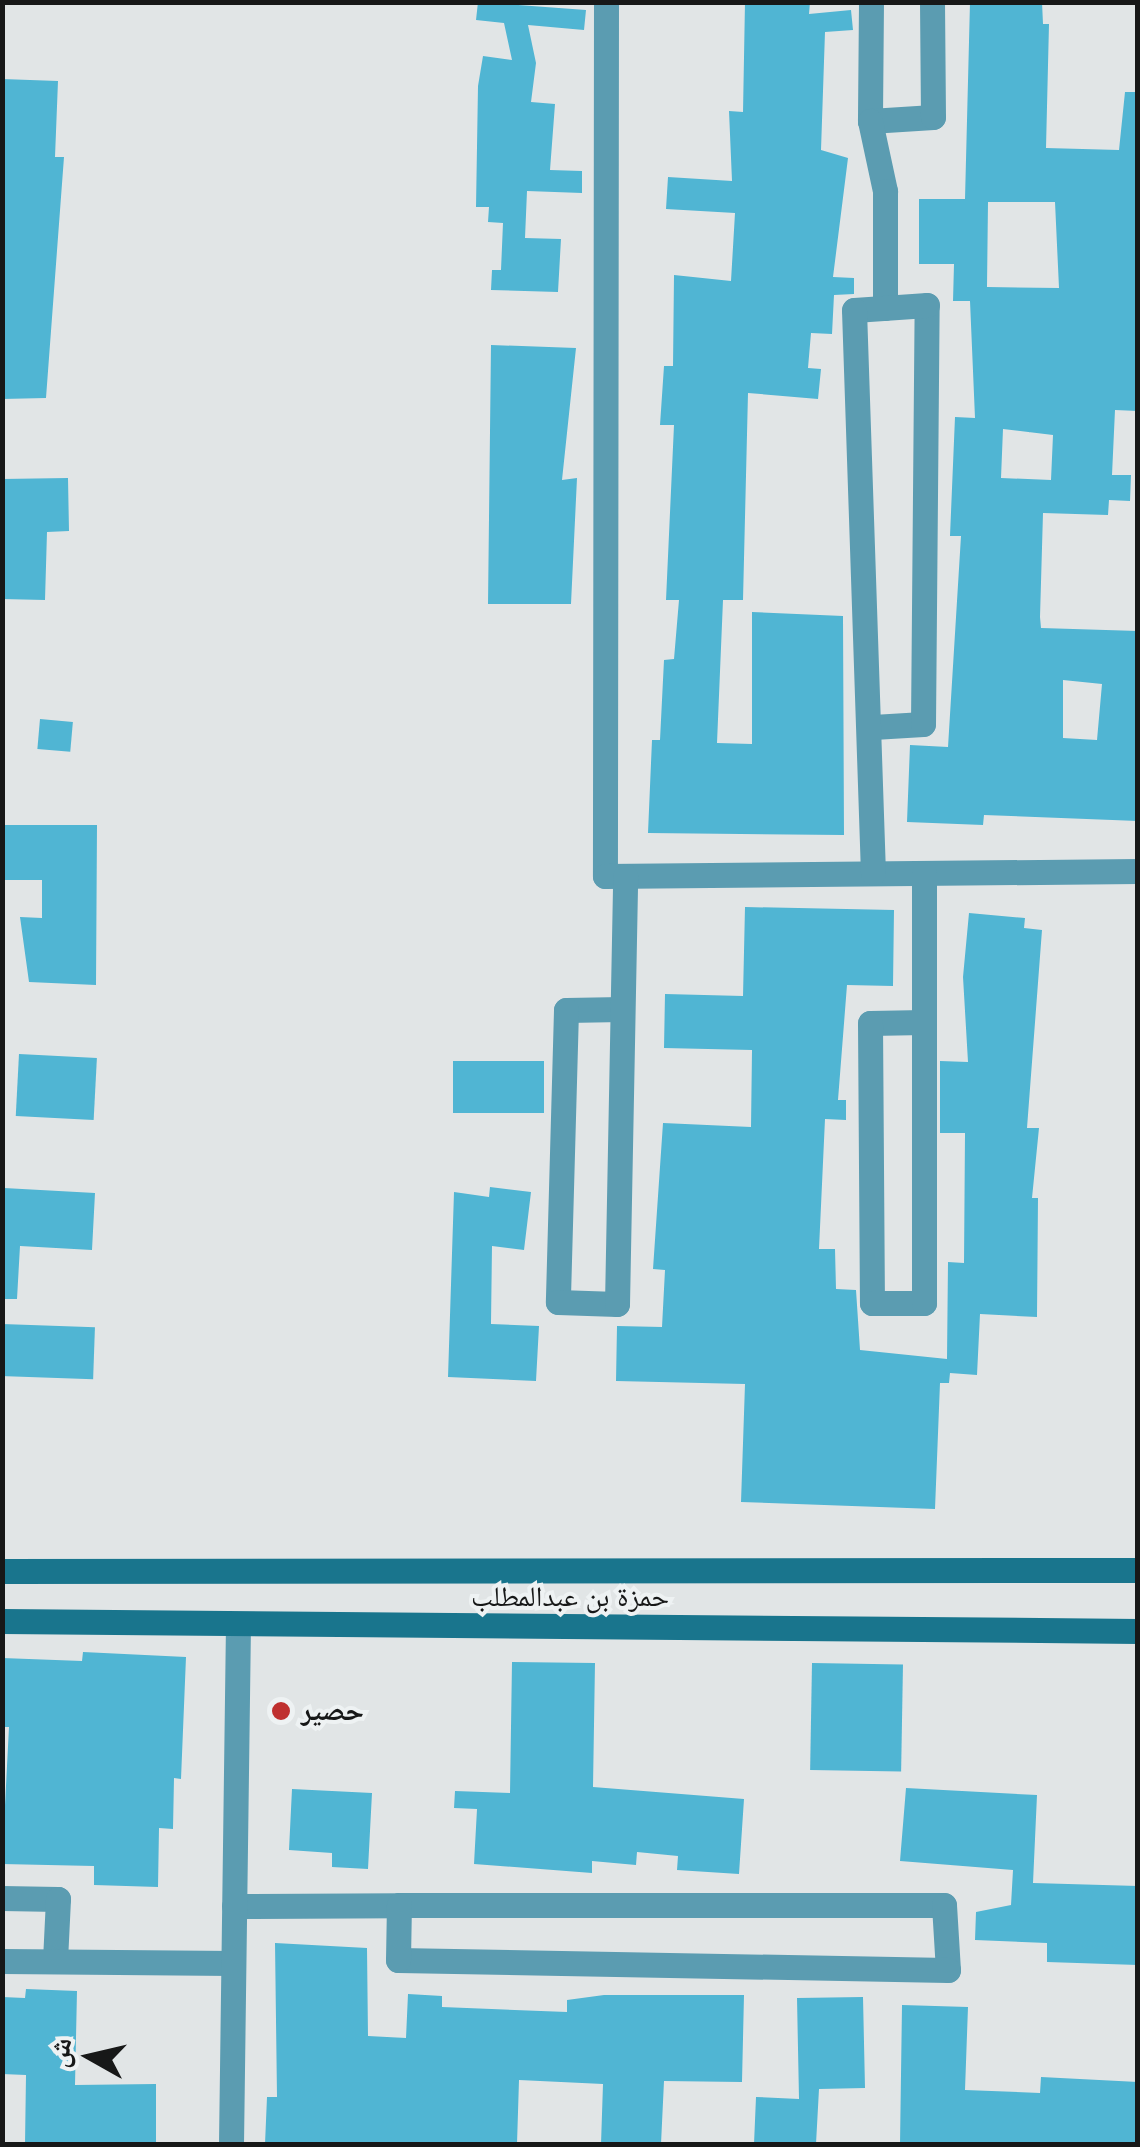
<!DOCTYPE html>
<html>
<head>
<meta charset="utf-8">
<style>
	body { margin:0 }
	#map { position:relative; width:1140px; height:2147px; overflow:hidden; background:#e1e5e6; font-family:"DM Sans","Noto Naskh Arabic",sans-serif }
	div>[style] { position:absolute }
	[style*='--x'] { left:calc(var(--x)*1px); top:calc(var(--y)*1px); width:calc(var(--w)*1px); rotate:calc(var(--a)*1deg) }
	.building>* { inset:0; background:#50b5d3; transform-origin:0 0 }
	.street>* { height:25px; margin:-12.5px; padding:0 12.5px; transform-origin:12.5px; border-radius:12.5px; background:#5b9cb1 }
	.secondary>* { height:25px; margin:-12.5px; padding:0 12.5px; transform-origin:12.5px; border-radius:12.5px; background:#19758d }
	.dots>* { width:28px; height:28px; translate:-50% -50%; box-sizing:border-box; border:5px solid #eef2f3; border-radius:50% }
	span { translate:-50% -50%; white-space:nowrap; text-align:center; line-height:1.15; -webkit-text-stroke:8px #eef2f3; paint-order:stroke }
	.street-label { font-size:28px; color:#171818 }
	.poi-label { font-size:28px; color:#171818; font-weight:700 }
	.left { translate:0 -50%; text-align:left }
	.frame { position:absolute; inset:0; border:5px solid #171818; pointer-events:none }
	.north { position:absolute; left:40px; top:2007px; width:100px; height:100px; -webkit-text-stroke:8px #eef2f3; paint-order:stroke; rotate:278deg; font-size:28px; font-weight:700; line-height:40px; text-align:center; color:#171818 }
	.north::after { content:''; display:block; margin:auto; width:35px; height:45px; background:#171818; clip-path:polygon(50% 0,100% 100%,50% 72%,0 100%) }
</style>
</head>
<body>
<div id="map">
	<div class="building">
		<div style="clip-path:polygon(478px 2px,586px 10px,584px 30px,528px 25px,536px 63px,531px 102px,555px 104px,550px 170px,582px 171px,582px 193px,527px 191px,525px 238px,561px 239px,558px 292px,491px 290px,492px 270px,501px 270px,503px 223px,488px 222px,489px 207px,476px 207px,478px 86px,483px 56px,512px 60px,504px 23px,476px 20px)"></div>
		<div style="clip-path:polygon(745px 2px,810px 2px,809px 14px,851px 10px,853px 30px,825px 32px,821px 150px,848px 158px,833px 277px,854px 278px,854px 294px,834px 295px,832px 334px,811px 333px,808px 368px,821px 369px,818px 399px,748px 393px,743px 600px,723px 600px,717px 743px,752px 744px,752px 612px,843px 616px,844px 835px,648px 833px,652px 740px,660px 740px,664px 660px,674px 659px,679px 600px,666px 600px,674px 425px,660px 425px,664px 366px,673px 366px,674px 275px,731px 281px,735px 213px,666px 209px,668px 177px,732px 181px,729px 111px,743px 112px)"></div>
		<div style="clip-path:polygon(evenodd,970px 2px,1042px 2px,1043px 24px,1049px 24px,1046px 148px,1119px 150px,1125px 92px,1138px 92px,1138px 411px,1115px 410px,1112px 475px,1131px 475px,1130px 501px,1109px 500px,1108px 515px,1043px 513px,1040px 617px,1041px 628px,1138px 631px,1138px 821px,984px 815px,983px 825px,907px 822px,910px 745px,948px 747px,961px 536px,950px 536px,955px 417px,975px 418px,970px 301px,953px 301px,954px 264px,919px 264px,919px 199px,965px 199px,970px 2px,988px 202px,1055px 202px,1059px 288px,987px 287px,988px 202px,970px 2px,1003px 429px,1053px 435px,1051px 480px,1001px 478px,1003px 429px,970px 2px,1063px 680px,1102px 684px,1097px 740px,1063px 738px,1063px 680px)"></div>
		<div style="clip-path:polygon(2px 79px,58px 81px,55px 157px,64px 157px,46px 398px,2px 399px)"></div>
		<div style="clip-path:polygon(491px 345px,576px 348px,562px 480px,577px 478px,571px 604px,488px 604px)"></div>
		<div style="clip-path:polygon(68px 478px,69px 531px,47px 532px,45px 600px,2px 599px,2px 479px)"></div>
		<div style="left:40px;top:719px;width:33px;height:30px;rotate:5deg"></div>
		<div style="clip-path:polygon(2px 825px,97px 825px,96px 985px,29px 982px,20px 917px,42px 918px,42px 880px,2px 880px)"></div>
		<div style="clip-path:polygon(745px 907px,894px 910px,893px 986px,847px 985px,838px 1100px,846px 1100px,846px 1120px,825px 1119px,819px 1249px,835px 1249px,836px 1289px,856px 1290px,860px 1350px,947px 1359px,948px 1262px,964px 1263px,965px 1133px,940px 1133px,940px 1061px,968px 1062px,963px 977px,969px 913px,1025px 918px,1024px 928px,1042px 930px,1027px 1128px,1039px 1128px,1032px 1198px,1038px 1198px,1037px 1317px,980px 1314px,977px 1375px,950px 1373px,949px 1383px,940px 1383px,935px 1509px,741px 1502px,745px 1384px,616px 1381px,617px 1326px,662px 1327px,665px 1270px,653px 1269px,663px 1123px,751px 1127px,752px 1050px,664px 1048px,665px 994px,743px 996px)"></div>
		<div style="left:19px;top:1054px;width:78px;height:62px;rotate:3deg"></div>
		<div style="left:453px;top:1061px;width:91px;height:52px"></div>
		<div style="clip-path:polygon(490px 1187px,531px 1192px,524px 1250px,492px 1246px,491px 1324px,539px 1326px,536px 1381px,448px 1377px,454px 1192px,489px 1197px)"></div>
		<div style="clip-path:polygon(4px 1188px,95px 1193px,92px 1250px,20px 1246px,17px 1299px,2px 1299px)"></div>
		<div style="left:2px;top:1324px;width:93px;height:52px;rotate:2deg"></div>
		<div style="clip-path:polygon(83px 1652px,186px 1657px,181px 1779px,174px 1778px,173px 1829px,159px 1828px,158px 1887px,94px 1885px,94px 1866px,2px 1864px,9px 1727px,2px 1727px,2px 1658px,82px 1661px)"></div>
		<div style="clip-path:polygon(512px 1662px,595px 1663px,593px 1787px,744px 1799px,739px 1874px,677px 1870px,678px 1856px,637px 1852px,636px 1865px,592px 1861px,592px 1873px,474px 1864px,477px 1809px,454px 1808px,455px 1791px,510px 1793px)"></div>
		<div style="left:812px;top:1663px;width:91px;height:107px;rotate:1deg"></div>
		<div style="clip-path:polygon(906px 1788px,1037px 1795px,1033px 1883px,1138px 1886px,1138px 1965px,1047px 1962px,1047px 1943px,975px 1940px,976px 1912px,1011px 1905px,1013px 1870px,900px 1861px)"></div>
		<div style="clip-path:polygon(292px 1789px,372px 1793px,368px 1869px,332px 1867px,332px 1853px,289px 1850px)"></div>
		<div style="clip-path:polygon(275px 1943px,367px 1948px,368px 2036px,406px 2038px,408px 1994px,442px 1996px,442px 2007px,567px 2012px,567px 2000px,604px 1995px,744px 1995px,742px 2082px,664px 2081px,661px 2144px,601px 2144px,603px 2084px,519px 2080px,517px 2144px,265px 2144px,267px 2097px,277px 2097px)"></div>
		<div style="clip-path:polygon(26px 1989px,77px 1991px,75px 2085px,156px 2084px,156px 2144px,25px 2144px,26px 2075px,2px 2074px,2px 1997px,25px 1998px)"></div>
		<div style="clip-path:polygon(863px 1997px,865px 2088px,819px 2089px,816px 2144px,754px 2144px,756px 2097px,799px 2099px,797px 1998px)"></div>
		<div style="clip-path:polygon(902px 2005px,968px 2007px,965px 2090px,1040px 2093px,1041px 2077px,1138px 2082px,1138px 2144px,900px 2144px)"></div>
	</div>
	<div class="street">
		<div style="--x:606;--y:2;--w:874;--a:90.07"></div>
		<div style="--x:605;--y:876;--w:533;--a:-0.54"></div>
		<div style="--x:871;--y:2;--w:119;--a:90.5"></div>
		<div style="--x:870;--y:121;--w:63;--a:-3.6"></div>
		<div style="--x:933;--y:117;--w:115;--a:-90.5"></div>
		<div style="--x:870;--y:121;--w:72;--a:77.9"></div>
		<div style="--x:885;--y:191;--w:117;--a:90"></div>
		<div style="--x:873;--y:727;--w:50;--a:-3.4"></div>
		<div style="--x:923;--y:724;--w:419;--a:-89.5"></div>
		<div style="--x:927;--y:305;--w:73;--a:176.1"></div>
		<div style="--x:854;--y:310;--w:563;--a:88.07"></div>
		<div style="--x:622;--y:1009;--w:56;--a:179"></div>
		<div style="--x:566;--y:1010;--w:292;--a:91.6"></div>
		<div style="--x:558;--y:1302;--w:59;--a:1.9"></div>
		<div style="--x:617;--y:1304;--w:428;--a:-88.9"></div>
		<div style="--x:924;--y:1022;--w:54;--a:178.9"></div>
		<div style="--x:870;--y:1023;--w:280;--a:89.6"></div>
		<div style="--x:872;--y:1303;--w:52;--a:0"></div>
		<div style="--x:924;--y:1303;--w:430;--a:-90"></div>
		<div style="--x:2;--y:1898;--w:56;--a:1"></div>
		<div style="--x:58;--y:1899;--w:62;--a:92.8"></div>
		<div style="--x:234;--y:1906;--w:165;--a:-0.3"></div>
		<div style="--x:399;--y:1905;--w:545;--a:0"></div>
		<div style="--x:944;--y:1905;--w:65;--a:86.5"></div>
		<div style="--x:948;--y:1970;--w:550;--a:-178.96"></div>
		<div style="--x:398;--y:1960;--w:55;--a:-89"></div>
		<div style="--x:2;--y:1961;--w:231;--a:0.5"></div>
		<div style="--x:231;--y:2144;--w:519;--a:-89.23"></div>
	</div>
	<div class="secondary">
		<div style="--x:2;--y:1571;--w:1136;--a:-0.05"></div>
		<div style="--x:2;--y:1621;--w:1136;--a:0.5"></div>
	</div>
	<div class="dots">
		<div style="left:281px;top:1711px;background:#bf302f"></div>
	</div>
	<div class="street-label">
		<span style="left:570px;top:1597px">حمزة بن عبدالمطلب</span>
	</div>
	<div class="poi-label">
		<span class="left" style="left:301px;top:1711px">حصير</span>
	</div>
	<div class="frame"></div>
	<div class="north">ش</div>
</div>
</body>
</html>
